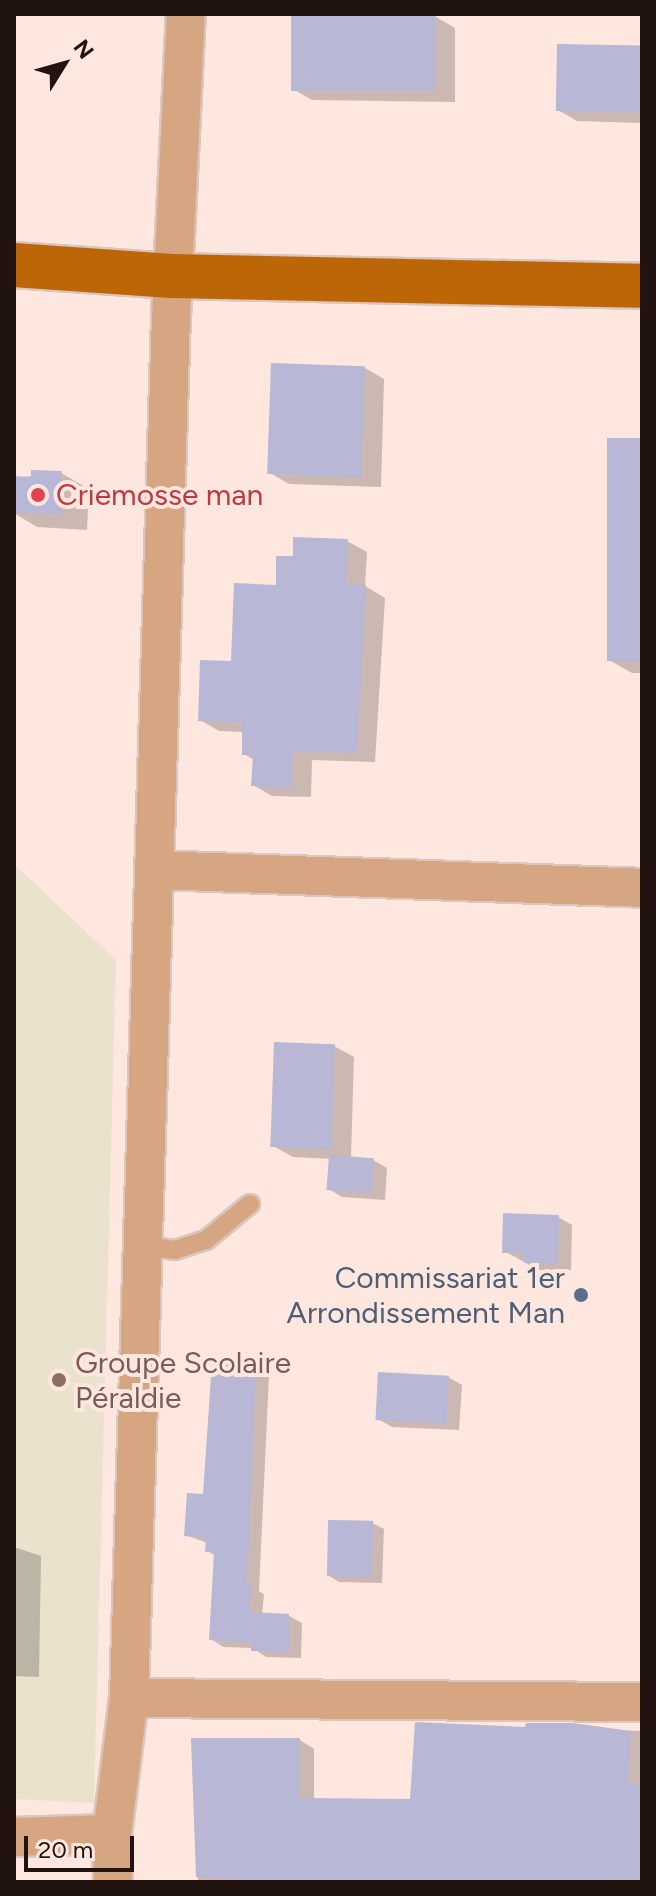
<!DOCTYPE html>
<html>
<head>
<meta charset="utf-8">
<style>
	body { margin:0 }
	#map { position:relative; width:656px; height:1896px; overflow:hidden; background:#fee7df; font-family:Figtree,sans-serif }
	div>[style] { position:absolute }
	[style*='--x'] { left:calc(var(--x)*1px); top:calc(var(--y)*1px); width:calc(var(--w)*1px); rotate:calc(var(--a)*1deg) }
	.education>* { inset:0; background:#ebe2cd }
	.shadow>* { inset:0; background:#0003 }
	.building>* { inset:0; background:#b8b7d6; transform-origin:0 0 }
	.roads { filter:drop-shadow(2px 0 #dbc5be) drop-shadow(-2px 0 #dbc5be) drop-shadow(0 2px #dbc5be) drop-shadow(0 -2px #dbc5be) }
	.lane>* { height:18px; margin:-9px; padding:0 9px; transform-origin:9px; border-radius:9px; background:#d6a682 }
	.street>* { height:38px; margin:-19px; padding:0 19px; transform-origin:19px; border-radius:19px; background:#d6a682 }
	.primary>* { height:44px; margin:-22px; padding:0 22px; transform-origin:22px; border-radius:22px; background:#bc6608 }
	.dots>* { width:22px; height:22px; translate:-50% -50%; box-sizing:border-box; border:4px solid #fee7df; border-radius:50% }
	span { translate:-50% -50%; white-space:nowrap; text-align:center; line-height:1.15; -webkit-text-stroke:8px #fee7df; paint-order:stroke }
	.health-label { font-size:30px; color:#be3a42 }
	.left { translate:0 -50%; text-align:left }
	.service-label { font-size:30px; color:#4e5e75 }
	.right { translate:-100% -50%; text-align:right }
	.education-label { font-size:30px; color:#785e54 }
	.frame { position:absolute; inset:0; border:16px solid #211410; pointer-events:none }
	.north { position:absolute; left:24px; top:24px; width:80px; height:80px; -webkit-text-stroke:6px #fee7df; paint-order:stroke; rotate:53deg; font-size:22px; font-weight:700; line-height:32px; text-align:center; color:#211410 }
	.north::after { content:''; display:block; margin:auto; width:28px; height:36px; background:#211410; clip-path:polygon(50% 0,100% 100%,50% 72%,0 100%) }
	.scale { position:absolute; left:24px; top:1836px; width:110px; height:36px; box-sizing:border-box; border:4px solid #211410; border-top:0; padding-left:10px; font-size:24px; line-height:28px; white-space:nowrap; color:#211410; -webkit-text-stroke:6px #fee7df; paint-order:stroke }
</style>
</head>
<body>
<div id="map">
	<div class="education">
		<div style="clip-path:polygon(14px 864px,116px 960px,94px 1803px,14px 1799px)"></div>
	</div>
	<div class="shadow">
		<div style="clip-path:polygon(293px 14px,436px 17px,455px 28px,455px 102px,312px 100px,293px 89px)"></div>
		<div style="clip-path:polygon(642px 48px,642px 123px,577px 121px,558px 110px)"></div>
		<div style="clip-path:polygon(365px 368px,384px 379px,381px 487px,289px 484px,270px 473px)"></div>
		<div style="clip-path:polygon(642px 441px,642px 673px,632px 673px,609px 660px)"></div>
		<div style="clip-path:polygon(61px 473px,89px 489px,87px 530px,37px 527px,14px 513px,14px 478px)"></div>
		<div style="clip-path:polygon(347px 541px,367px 552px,365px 586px,385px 598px,375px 762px,312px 760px,311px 797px,272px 796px,253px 785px,254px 760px,244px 754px,244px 732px,219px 731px,200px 720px,295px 558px)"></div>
		<div style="clip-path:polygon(334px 1046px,354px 1057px,351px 1158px,373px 1160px,387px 1168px,385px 1200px,342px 1197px,329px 1189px,331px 1159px,293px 1157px,273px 1146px)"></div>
		<div style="clip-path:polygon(558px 1217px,572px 1225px,571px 1270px,539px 1270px,504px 1251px)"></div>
		<div style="clip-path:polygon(256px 1368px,269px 1375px,259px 1591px,264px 1594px,262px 1615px,289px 1616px,302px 1623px,301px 1658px,266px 1657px,253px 1648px,223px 1647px,211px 1639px,216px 1556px,207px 1551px,207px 1543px,186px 1535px)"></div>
		<div style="clip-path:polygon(448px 1377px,462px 1385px,459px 1430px,392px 1427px,378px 1419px)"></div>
		<div style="clip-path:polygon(372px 1523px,384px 1529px,382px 1583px,339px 1582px,328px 1575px)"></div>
		<div style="clip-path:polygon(14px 1547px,41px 1556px,39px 1677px,14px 1676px)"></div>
		<div style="clip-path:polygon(417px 1724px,642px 1731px,642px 1882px,198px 1882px,199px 1799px,300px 1740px,314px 1749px,314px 1800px,412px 1801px)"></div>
	</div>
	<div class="building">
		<div style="left:291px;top:14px;width:145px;height:77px"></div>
		<div style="left:557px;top:44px;width:85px;height:67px;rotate:1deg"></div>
		<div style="left:271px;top:363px;width:94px;height:111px;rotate:2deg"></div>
		<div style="left:607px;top:438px;width:35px;height:223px"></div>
		<div style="clip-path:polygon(31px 470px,62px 471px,60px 515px,14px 512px,14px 476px,31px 477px)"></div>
		<div style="clip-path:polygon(293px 537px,348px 539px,346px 584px,366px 585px,357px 753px,293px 751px,292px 788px,251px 786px,253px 755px,242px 755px,242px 723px,198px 721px,200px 660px,231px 661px,234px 583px,276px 585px,276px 556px,293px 556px)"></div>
		<div style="left:274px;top:1042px;width:61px;height:105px;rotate:2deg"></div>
		<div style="left:329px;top:1155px;width:45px;height:35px;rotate:4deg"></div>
		<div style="clip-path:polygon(503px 1213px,559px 1215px,558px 1264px,524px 1263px,524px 1253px,502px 1253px)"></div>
		<div style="clip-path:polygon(212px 1362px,256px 1366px,247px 1584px,251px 1585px,250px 1612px,289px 1614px,289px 1652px,251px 1651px,251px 1643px,209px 1640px,214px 1552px,205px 1552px,206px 1538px,184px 1536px,187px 1493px,203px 1494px)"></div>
		<div style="left:378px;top:1372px;width:71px;height:48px;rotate:3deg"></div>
		<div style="left:328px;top:1520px;width:45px;height:56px;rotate:1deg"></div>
		<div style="clip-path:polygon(415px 1722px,525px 1727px,526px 1723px,572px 1723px,631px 1731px,628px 1783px,642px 1784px,642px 1879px,305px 1882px,196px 1877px,191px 1738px,300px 1738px,300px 1798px,410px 1799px)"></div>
	</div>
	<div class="roads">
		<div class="lane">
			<div style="--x:146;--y:1246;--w:29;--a:8"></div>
			<div style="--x:175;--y:1250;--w:33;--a:-18"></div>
			<div style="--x:206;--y:1240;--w:57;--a:-39.3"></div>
		</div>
		<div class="street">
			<div style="--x:156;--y:870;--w:486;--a:2.1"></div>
			<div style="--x:129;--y:1698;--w:513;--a:0.45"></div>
			<div style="--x:14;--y:1837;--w:98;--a:-1.8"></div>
			<div style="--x:113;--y:1882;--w:48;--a:-91.2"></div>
			<div style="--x:112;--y:1834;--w:137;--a:-82.9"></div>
			<div style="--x:129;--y:1698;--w:1382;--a:-88.26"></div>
			<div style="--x:171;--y:317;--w:303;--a:-87.2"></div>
		</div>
		<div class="primary">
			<div style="--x:14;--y:265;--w:158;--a:4"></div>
			<div style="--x:172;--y:276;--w:470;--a:1.2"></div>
		</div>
	</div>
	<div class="dots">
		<div style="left:38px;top:495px;background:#e0444e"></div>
		<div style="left:581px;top:1295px;background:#5c6f8a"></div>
		<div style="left:59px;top:1380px;background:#8d6e63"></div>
	</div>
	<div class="health-label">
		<span class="left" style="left:56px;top:495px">Criemosse man</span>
	</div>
	<div class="service-label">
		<span class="right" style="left:565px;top:1295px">Commissariat 1er<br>Arrondissement Man</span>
	</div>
	<div class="education-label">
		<span class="left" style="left:75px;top:1380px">Groupe Scolaire<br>Péraldie</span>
	</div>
	<div class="frame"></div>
	<div class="north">N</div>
	<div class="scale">20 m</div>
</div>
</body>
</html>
